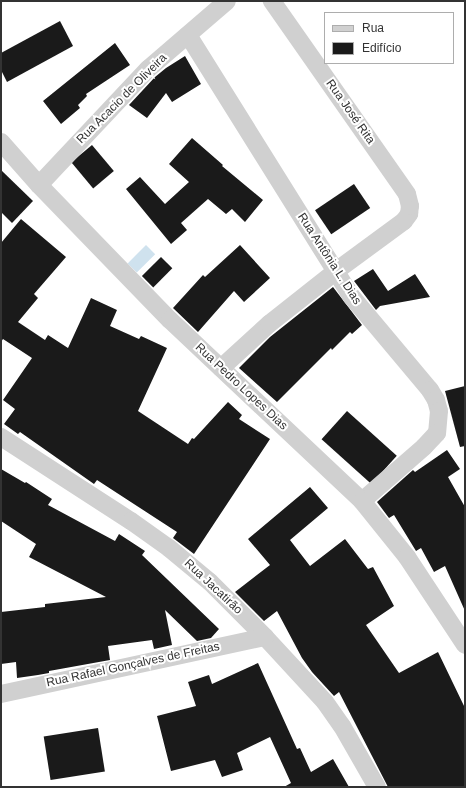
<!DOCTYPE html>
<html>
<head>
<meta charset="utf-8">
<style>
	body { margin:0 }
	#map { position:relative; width:466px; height:788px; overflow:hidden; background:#fff; font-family:Helvetica,sans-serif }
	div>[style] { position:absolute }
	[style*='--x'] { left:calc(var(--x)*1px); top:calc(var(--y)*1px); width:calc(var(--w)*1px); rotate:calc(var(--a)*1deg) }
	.water>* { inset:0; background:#cfe2ee; transform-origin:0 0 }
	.building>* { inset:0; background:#1a1a1a; transform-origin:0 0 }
	.minor>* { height:18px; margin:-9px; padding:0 9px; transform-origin:9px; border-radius:9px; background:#d0d0d0 }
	span { translate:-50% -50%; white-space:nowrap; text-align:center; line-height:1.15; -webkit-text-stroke:4px #fff; paint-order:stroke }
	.street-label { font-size:12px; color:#333 }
	.frame { position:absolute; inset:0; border:2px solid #333; pointer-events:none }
	.legend { position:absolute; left:324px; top:12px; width:130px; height:52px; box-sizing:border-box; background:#fff; border:1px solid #adadad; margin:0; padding:5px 7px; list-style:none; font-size:12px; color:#333 }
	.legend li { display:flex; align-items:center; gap:8px; height:20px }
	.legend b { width:20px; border:1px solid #adadad }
</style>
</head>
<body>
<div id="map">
	<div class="water">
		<div style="left:146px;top:245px;width:13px;height:26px;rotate:45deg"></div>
	</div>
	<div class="building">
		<div style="clip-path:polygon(60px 21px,73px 46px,7px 82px,1px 70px,1px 53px)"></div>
		<div style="clip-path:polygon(115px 43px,130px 65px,86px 94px,87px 96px,78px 105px,80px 108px,61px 124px,43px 101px)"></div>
		<div style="clip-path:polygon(185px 56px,201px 84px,172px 102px,166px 93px,147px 118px,129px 105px,155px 77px,166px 68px)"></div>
		<div style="clip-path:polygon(192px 138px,223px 165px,222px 166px,263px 200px,245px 222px,232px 209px,226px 214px,208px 199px,181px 223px,187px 230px,171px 244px,126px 189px,140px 177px,165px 204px,189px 182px,169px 164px)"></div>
		<div style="left:92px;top:145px;width:34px;height:27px;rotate:50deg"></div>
		<div style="clip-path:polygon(1px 170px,33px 201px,12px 223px,1px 212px)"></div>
		<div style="left:354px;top:184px;width:29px;height:47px;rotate:56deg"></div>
		<div style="clip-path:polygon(21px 219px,66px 257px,34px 294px,38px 298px,18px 322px,45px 340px,48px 335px,68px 348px,91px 298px,117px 310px,110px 326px,139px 339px,141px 336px,167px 348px,138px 411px,188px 444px,192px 438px,194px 439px,228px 402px,242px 415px,239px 419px,270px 439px,194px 554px,173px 538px,177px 532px,97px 480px,94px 484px,20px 432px,18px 434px,4px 424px,15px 409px,3px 400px,32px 358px,3px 339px,1px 342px,1px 243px)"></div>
		<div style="clip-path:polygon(240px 245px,270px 278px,244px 302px,234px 291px,198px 332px,173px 308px,203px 275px,205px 277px)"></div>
		<div style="left:161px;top:257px;width:16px;height:27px;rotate:45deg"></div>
		<div style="clip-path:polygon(373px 269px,388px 291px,415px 274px,430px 297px,380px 306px,376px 310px,354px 281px)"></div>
		<div style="clip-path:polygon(333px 287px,362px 325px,352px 334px,350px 332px,332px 350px,331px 348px,277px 402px,239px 368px,270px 337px)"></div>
		<div style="clip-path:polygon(465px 386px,465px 446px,460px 447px,445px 391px)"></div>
		<div style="left:347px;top:411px;width:67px;height:38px;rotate:42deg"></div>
		<div style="clip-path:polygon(447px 450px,460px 469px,448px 477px,465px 507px,465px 611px,445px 566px,434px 572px,421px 548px,416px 551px,394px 515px,389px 518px,377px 502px,413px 470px,415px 472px)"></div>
		<div style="clip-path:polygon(1px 469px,25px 483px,26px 482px,52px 499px,48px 505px,115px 541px,119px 534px,145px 551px,142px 555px,219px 629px,211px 638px,197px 641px,165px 610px,172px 645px,154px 649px,152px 640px,108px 646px,110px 660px,49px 671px,49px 673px,38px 675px,17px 678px,16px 662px,1px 664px,1px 612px,45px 607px,45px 604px,106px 597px,29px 557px,36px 544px,1px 521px)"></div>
		<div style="clip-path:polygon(310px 487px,328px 508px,290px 540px,310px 566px,345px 539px,368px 569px,373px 567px,394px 606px,366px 625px,399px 673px,438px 652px,465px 708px,465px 787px,388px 787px,339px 692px,334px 696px,312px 672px,302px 658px,277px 611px,264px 621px,235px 592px,270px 565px,248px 539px)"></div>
		<div style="clip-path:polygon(258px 663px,297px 749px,300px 748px,311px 772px,333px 759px,349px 787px,284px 787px,291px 783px,270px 737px,237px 753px,243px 770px,222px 777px,215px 760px,171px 771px,157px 716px,196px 706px,188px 682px,209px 675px,212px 684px)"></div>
		<div style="left:98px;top:728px;width:44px;height:55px;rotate:81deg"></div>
	</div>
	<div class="minor">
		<div style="--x:188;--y:35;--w:309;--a:58"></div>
		<div style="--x:352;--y:297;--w:121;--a:50"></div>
		<div style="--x:430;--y:390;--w:12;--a:59"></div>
		<div style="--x:436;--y:400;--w:11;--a:75"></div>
		<div style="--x:439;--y:411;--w:22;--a:95"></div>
		<div style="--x:437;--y:433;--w:19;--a:133"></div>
		<div style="--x:424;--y:447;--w:82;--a:138.9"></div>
		<div style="--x:1;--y:142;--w:57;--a:48.5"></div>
		<div style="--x:39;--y:185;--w:188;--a:45.9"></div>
		<div style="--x:170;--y:320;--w:264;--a:43.3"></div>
		<div style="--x:362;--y:501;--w:72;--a:51.2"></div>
		<div style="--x:407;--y:557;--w:105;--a:56.6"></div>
		<div style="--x:39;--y:185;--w:159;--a:-46.8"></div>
		<div style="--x:148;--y:69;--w:104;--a:-40.7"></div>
		<div style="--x:221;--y:368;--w:65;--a:-42.5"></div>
		<div style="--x:269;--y:324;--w:85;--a:-38.3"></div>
		<div style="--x:336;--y:271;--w:84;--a:-36.3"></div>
		<div style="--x:404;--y:221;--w:9;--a:-54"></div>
		<div style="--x:409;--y:214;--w:8;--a:-83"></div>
		<div style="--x:410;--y:206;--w:12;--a:-104"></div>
		<div style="--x:407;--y:194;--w:236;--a:-125"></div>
		<div style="--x:1;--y:437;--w:155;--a:32.9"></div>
		<div style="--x:131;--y:521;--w:47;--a:35.4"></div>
		<div style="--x:169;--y:548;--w:53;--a:39.7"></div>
		<div style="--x:210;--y:582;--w:78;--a:45"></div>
		<div style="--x:265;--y:637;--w:88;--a:47.3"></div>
		<div style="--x:325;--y:702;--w:29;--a:55"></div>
		<div style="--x:342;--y:726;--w:70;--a:60.2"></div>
		<div style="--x:1;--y:694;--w:270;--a:-12.2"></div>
	</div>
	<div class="street-label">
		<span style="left:122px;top:99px;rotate:-45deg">Rua Acacio de Oliveira</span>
		<span style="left:350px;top:112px;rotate:55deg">Rua José Rita</span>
		<span style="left:329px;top:259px;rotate:57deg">Rua Antônia L. Dias</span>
		<span style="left:241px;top:387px;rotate:43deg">Rua Pedro Lopes Dias</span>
		<span style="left:213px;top:587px;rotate:43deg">Rua Jacatirão</span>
		<span style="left:133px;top:665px;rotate:-12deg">Rua Rafael Gonçalves de Freitas</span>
	</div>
	<div class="frame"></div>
	<ul class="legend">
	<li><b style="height:5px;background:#d0d0d0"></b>Rua</li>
	<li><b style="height:11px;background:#1a1a1a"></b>Edifício</li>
	</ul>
</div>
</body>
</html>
